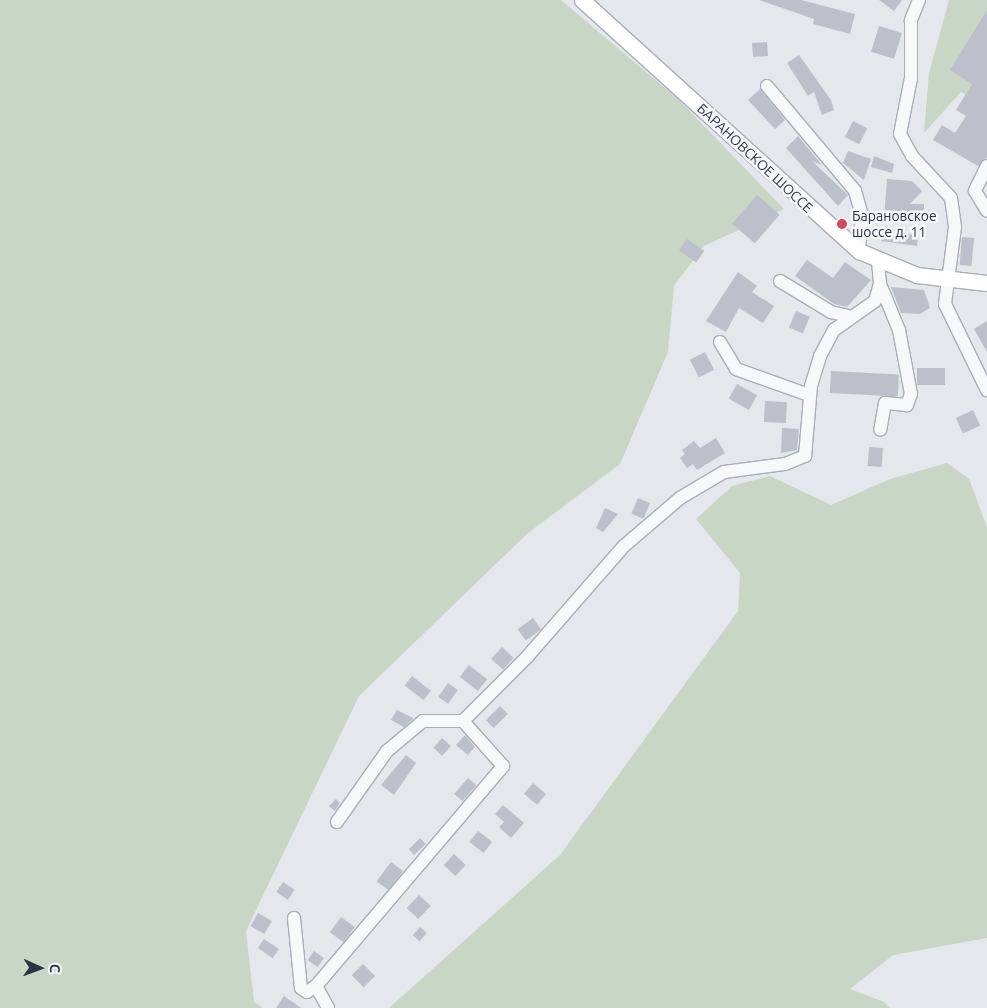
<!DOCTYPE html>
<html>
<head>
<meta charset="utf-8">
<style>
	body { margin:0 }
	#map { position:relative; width:987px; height:1008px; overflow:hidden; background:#e4e7ec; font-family:Ubuntu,sans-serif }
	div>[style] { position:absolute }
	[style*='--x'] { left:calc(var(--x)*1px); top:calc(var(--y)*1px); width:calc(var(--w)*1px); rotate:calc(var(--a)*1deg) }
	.green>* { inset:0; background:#c9d6c5 }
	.building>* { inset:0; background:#bbc0ca; transform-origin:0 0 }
	.roads { filter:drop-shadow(1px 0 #a9aeb7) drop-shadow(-1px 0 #a9aeb7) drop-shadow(0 1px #a9aeb7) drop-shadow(0 -1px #a9aeb7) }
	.minor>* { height:12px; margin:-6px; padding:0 6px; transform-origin:6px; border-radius:6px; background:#f7f8fa }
	.major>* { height:15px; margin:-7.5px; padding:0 7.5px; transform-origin:7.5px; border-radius:7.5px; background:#fff }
	.dots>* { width:14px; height:14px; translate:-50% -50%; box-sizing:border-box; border:2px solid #f4f6f9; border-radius:50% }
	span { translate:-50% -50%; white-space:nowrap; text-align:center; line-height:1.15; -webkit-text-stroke:5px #f4f6f9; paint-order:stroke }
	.street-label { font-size:14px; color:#2b3445 }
	.poi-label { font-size:14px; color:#2b3445 }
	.left { translate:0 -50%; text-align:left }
	.north { position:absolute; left:15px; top:943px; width:50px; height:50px; -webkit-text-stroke:4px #f4f6f9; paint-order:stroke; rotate:92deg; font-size:14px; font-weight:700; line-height:20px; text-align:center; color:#2b3445 }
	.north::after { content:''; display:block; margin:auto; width:18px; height:22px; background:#2b3445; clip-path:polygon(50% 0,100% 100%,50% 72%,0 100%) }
</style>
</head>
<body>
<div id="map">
	<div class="green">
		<div style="clip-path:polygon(0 0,561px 0,679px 100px,784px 209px,704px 246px,674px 286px,668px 352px,620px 464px,528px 533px,359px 696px,246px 931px,254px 1002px,263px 1008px,0 1008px)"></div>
		<div style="clip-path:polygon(949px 0,987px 0,987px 107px,961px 92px,924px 133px,929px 73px)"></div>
		<div style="clip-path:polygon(947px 463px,969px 479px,987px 527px,987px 938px,893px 955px,850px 989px,884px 1002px,890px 1008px,389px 1008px,560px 855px,738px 611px,740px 573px,696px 519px,732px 486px,770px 476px,831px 505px,890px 479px)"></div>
	</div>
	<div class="building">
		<div style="clip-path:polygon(759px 0,801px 0,855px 14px,850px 34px,813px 24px,814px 19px)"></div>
		<div style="clip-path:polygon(879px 0,902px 0,894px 11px)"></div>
		<div style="clip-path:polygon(987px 10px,987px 157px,978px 166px,933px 140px,942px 125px,955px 133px,966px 116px,956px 110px,972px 84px,950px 70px)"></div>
		<div style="left:879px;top:26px;width:24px;height:27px;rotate:17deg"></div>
		<div style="left:767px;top:42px;width:14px;height:15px;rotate:86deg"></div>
		<div style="clip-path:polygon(799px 55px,831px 100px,834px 110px,822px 115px,814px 92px,808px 96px,787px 63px)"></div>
		<div style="clip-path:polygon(760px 89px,785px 120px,775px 129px,748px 100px)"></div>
		<div style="left:853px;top:121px;width:16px;height:18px;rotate:27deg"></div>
		<div style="clip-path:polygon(798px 136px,822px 165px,812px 161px,848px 195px,838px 206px,786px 148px)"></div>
		<div style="clip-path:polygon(848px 151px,871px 159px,864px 180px,843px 163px)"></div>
		<div style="clip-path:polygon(874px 156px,894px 164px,892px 173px,871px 167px)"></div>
		<div style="clip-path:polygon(887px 179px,912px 181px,922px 191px,910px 204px,924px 204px,924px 218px,884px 219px)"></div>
		<div style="left:757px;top:195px;width:30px;height:38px;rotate:41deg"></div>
		<div style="clip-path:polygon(882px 232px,918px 235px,917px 246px,881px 241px)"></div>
		<div style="left:962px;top:237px;width:12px;height:28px;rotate:5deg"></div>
		<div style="left:687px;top:239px;width:21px;height:14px;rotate:35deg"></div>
		<div style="clip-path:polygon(807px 260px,833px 278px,845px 262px,871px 280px,847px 307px,834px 304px,795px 276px)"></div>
		<div style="clip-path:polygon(738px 272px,757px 286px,752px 292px,774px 306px,763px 323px,739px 308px,726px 332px,706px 321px)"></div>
		<div style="clip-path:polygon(891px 287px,924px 290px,930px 308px,920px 314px,901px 313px)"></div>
		<div style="left:796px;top:311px;width:15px;height:18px;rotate:23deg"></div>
		<div style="clip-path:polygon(987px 321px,987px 352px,974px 329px)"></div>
		<div style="left:705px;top:352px;width:20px;height:17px;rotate:63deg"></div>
		<div style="left:917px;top:368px;width:28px;height:17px"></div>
		<div style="left:831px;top:371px;width:68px;height:22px;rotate:3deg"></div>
		<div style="left:737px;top:384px;width:23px;height:17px;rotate:29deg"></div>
		<div style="left:765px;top:401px;width:22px;height:21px;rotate:3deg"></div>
		<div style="left:973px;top:410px;width:17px;height:19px;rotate:65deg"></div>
		<div style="clip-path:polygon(782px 428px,799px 429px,797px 450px,781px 453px)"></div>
		<div style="clip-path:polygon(716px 438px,725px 453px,697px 470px,693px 464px,687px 468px,680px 458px,685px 454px,682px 450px,694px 441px,700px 448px)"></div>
		<div style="left:869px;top:447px;width:14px;height:19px;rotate:4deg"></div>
		<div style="left:638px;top:498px;width:13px;height:17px;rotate:23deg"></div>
		<div style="clip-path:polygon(605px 508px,618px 514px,603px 532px,596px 528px)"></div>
		<div style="left:533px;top:618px;width:14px;height:19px;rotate:54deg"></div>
		<div style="left:502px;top:647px;width:16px;height:16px;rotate:43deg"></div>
		<div style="left:469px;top:665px;width:23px;height:15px;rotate:38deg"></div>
		<div style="left:412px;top:676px;width:24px;height:12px;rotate:38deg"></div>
		<div style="left:448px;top:683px;width:12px;height:17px;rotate:35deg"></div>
		<div style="left:500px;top:706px;width:11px;height:20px;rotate:45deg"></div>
		<div style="clip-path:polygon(397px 710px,413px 718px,413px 719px,404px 727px,391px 720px)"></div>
		<div style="clip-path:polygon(465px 735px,475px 747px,468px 755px,456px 745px)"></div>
		<div style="left:442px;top:738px;width:12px;height:13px;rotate:42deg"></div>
		<div style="clip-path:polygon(406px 755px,416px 763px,394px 795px,381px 785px)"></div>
		<div style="left:468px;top:778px;width:11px;height:21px;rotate:41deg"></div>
		<div style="left:533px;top:783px;width:17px;height:14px;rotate:40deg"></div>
		<div style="clip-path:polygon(336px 799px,340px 803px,335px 811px,329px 806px)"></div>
		<div style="clip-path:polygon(503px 805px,524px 823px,511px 838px,499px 827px,504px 822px,495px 814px)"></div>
		<div style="left:478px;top:831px;width:18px;height:14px;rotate:38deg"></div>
		<div style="left:420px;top:838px;width:8px;height:16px;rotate:45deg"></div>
		<div style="left:454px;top:854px;width:16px;height:15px;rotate:43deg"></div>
		<div style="left:391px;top:862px;width:15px;height:24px;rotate:37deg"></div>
		<div style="left:283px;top:882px;width:14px;height:12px;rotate:34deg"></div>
		<div style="left:419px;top:895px;width:16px;height:18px;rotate:43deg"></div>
		<div style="left:258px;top:913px;width:16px;height:15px;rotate:30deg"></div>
		<div style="left:341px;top:917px;width:17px;height:19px;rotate:36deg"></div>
		<div style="left:420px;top:927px;width:9px;height:11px;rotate:41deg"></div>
		<div style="left:264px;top:939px;width:18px;height:11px;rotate:34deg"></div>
		<div style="left:314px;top:951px;width:12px;height:11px;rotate:35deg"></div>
		<div style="left:363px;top:964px;width:17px;height:16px;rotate:45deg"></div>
		<div style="clip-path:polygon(284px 996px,301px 1008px,276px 1008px)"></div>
	</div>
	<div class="roads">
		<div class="minor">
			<div style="--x:919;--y:0;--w:22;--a:112"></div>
			<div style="--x:911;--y:20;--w:58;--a:90"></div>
			<div style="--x:911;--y:78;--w:57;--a:101.1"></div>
			<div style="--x:900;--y:134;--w:25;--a:61"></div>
			<div style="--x:912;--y:156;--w:57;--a:47.1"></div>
			<div style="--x:951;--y:198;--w:29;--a:82"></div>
			<div style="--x:955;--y:227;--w:78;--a:97.4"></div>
			<div style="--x:945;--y:304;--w:96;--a:64"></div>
			<div style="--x:767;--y:86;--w:137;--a:50"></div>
			<div style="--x:855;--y:191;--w:25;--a:74"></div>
			<div style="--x:862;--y:215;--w:36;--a:95"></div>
			<div style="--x:987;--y:166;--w:28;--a:116"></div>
			<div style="--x:975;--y:191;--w:23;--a:59"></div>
			<div style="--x:780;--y:281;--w:60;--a:31.3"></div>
			<div style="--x:831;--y:312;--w:17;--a:13"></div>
			<div style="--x:880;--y:284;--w:50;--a:67.6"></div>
			<div style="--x:899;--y:330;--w:65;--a:79.4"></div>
			<div style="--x:911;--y:394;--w:12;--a:110"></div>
			<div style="--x:907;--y:405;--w:22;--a:-175"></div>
			<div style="--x:885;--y:403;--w:27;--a:100"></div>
			<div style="--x:720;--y:342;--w:31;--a:59"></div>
			<div style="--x:736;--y:369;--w:77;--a:19.6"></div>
			<div style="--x:463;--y:721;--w:91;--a:-45"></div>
			<div style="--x:527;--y:657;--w:147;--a:-48.9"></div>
			<div style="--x:624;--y:546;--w:74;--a:-40.6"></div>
			<div style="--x:680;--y:498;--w:51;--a:-30.6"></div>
			<div style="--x:724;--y:472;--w:62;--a:-7.5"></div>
			<div style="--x:785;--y:464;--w:22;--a:-22"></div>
			<div style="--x:805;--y:456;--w:70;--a:-85.1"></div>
			<div style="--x:811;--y:386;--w:31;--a:-73"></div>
			<div style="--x:820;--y:356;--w:30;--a:-62"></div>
			<div style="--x:834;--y:330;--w:50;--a:-35.3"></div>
			<div style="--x:875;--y:301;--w:18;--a:-74"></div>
			<div style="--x:880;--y:284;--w:22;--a:-95"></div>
			<div style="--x:294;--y:918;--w:70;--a:84.3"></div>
			<div style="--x:301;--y:988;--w:7;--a:34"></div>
			<div style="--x:307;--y:992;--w:11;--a:-34"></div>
			<div style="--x:316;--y:986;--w:25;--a:61"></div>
			<div style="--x:316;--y:986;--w:289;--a:-49.6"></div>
			<div style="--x:503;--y:766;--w:60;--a:-131.6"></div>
			<div style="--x:463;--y:721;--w:40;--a:180"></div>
			<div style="--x:423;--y:721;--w:47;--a:140.2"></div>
			<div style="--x:387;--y:751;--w:87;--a:125.2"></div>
		</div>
		<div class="major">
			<div style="--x:582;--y:0;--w:374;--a:42.2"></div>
			<div style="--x:859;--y:251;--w:63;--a:22.5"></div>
			<div style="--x:917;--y:275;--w:70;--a:6.5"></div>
		</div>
	</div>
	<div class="dots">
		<div style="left:842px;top:224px;background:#d1495b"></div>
	</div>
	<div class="street-label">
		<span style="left:755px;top:158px;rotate:43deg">БАРАНОВСКОЕ ШОССЕ</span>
	</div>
	<div class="poi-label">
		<span class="left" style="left:852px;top:224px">Барановское<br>шоссе д. 11</span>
	</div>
	<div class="north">С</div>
</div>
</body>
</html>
